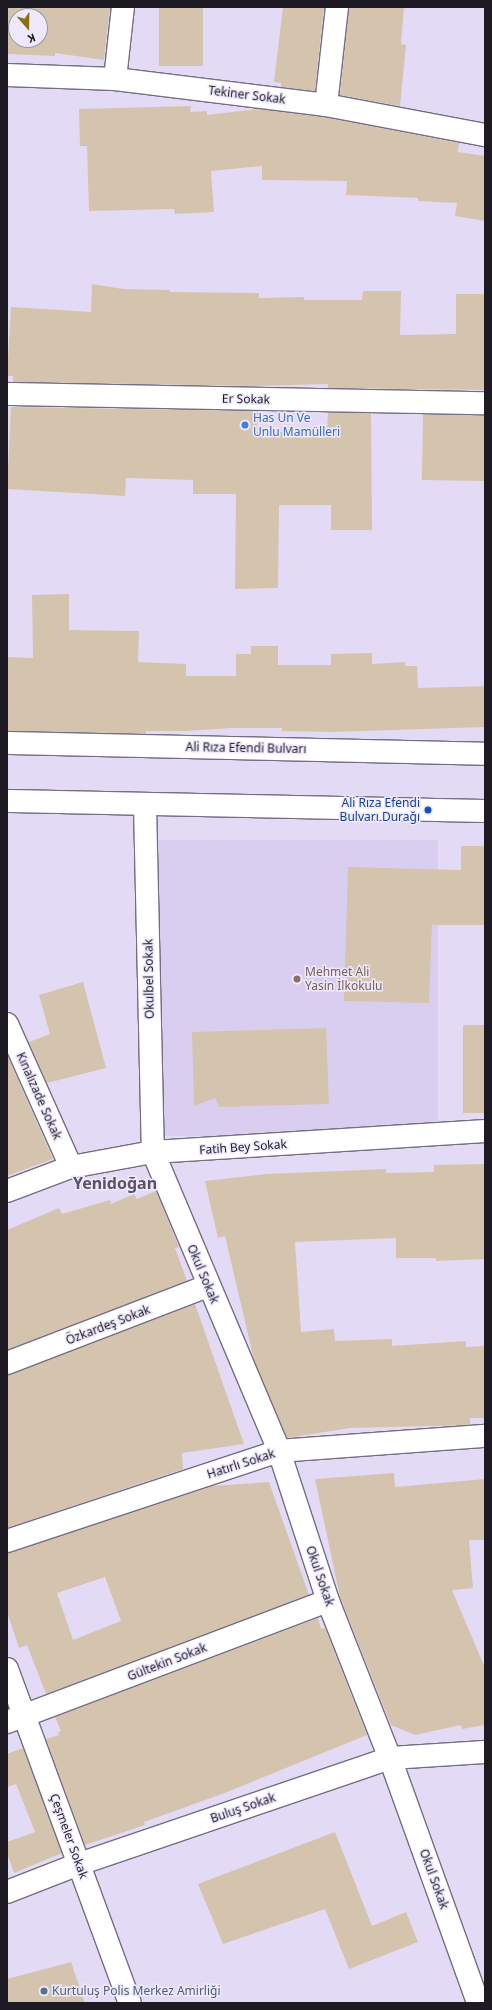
<!DOCTYPE html>
<html>
<head>
<meta charset="utf-8">
<style>
	body { margin:0 }
	#map { position:relative; width:492px; height:2010px; overflow:hidden; background:#e3dbf5; font-family:"Noto Sans",sans-serif }
	div>[style] { position:absolute }
	[style*='--x'] { left:calc(var(--x)*1px); top:calc(var(--y)*1px); width:calc(var(--w)*1px); rotate:calc(var(--a)*1deg) }
	.built>* { inset:0; background:#d9ceef; transform-origin:0 0 }
	.building>* { inset:0; background:#d5c4ad; transform-origin:0 0 }
	.roads { filter:drop-shadow(1px 0 #746d84) drop-shadow(-1px 0 #746d84) drop-shadow(0 1px #746d84) drop-shadow(0 -1px #746d84) }
	.street>* { height:22px; margin:-11px; padding:0 11px; transform-origin:11px; border-radius:11px; background:#fff }
	.primary>* { height:22px; margin:-11px; padding:0 11px; transform-origin:11px; border-radius:11px; background:#fff }
	.dots>* { width:11px; height:11px; translate:-50% -50%; box-sizing:border-box; border:2px solid #efe9fe; border-radius:50% }
	span { translate:-50% -50%; white-space:nowrap; text-align:center; line-height:1.15; -webkit-text-stroke:3px #efe9fe; paint-order:stroke }
	.street-label { font-size:12px; color:#1d1a24 }
	.shop-label { font-size:12px; color:#366cbe }
	.left { translate:0 -50%; text-align:left }
	.transit-label { font-size:12px; color:#164399 }
	.right { translate:-100% -50%; text-align:right }
	.education-label { font-size:12px; color:#785e54 }
	.service-label { font-size:12px; color:#4e5e75 }
	.district-label { font-size:16px; color:#5a5368; font-weight:700 }
	.frame { position:absolute; inset:0; border:8px solid #1d1a24; pointer-events:none }
	.north { position:absolute; left:8px; top:8px; width:40px; height:40px; box-sizing:border-box; background:#efe9fe; border:1px solid #9b96a7; border-radius:50%; rotate:160deg; font-size:11px; font-weight:700; line-height:16px; text-align:center; color:#1d1a24 }
	.north::after { content:''; display:block; margin:auto; width:14px; height:18px; background:#877010; clip-path:polygon(50% 0,100% 100%,50% 72%,0 100%) }
</style>
</head>
<body>
<div id="map">
	<div class="built">
		<div style="left:158px;top:840px;width:280px;height:296px"></div>
	</div>
	<div class="building">
		<div style="clip-path:polygon(evenodd,7px 7px,110px 7px,104px 60px,55px 53px,55px 56px,7px 54px,7px 7px,16px 16px,40px 16px,40px 40px,16px 40px,16px 16px)"></div>
		<div style="left:159px;top:7px;width:44px;height:59px"></div>
		<div style="clip-path:polygon(283px 7px,324px 7px,315px 91px,281px 87px,281px 83px,274px 82px)"></div>
		<div style="clip-path:polygon(349px 7px,404px 7px,401px 44px,406px 45px,400px 106px,340px 95px)"></div>
		<div style="clip-path:polygon(191px 106px,190px 112px,207px 111px,207px 115px,259px 109px,324px 117px,459px 143px,458px 152px,485px 156px,485px 221px,455px 216px,457px 203px,418px 201px,418px 198px,346px 195px,347px 181px,262px 180px,262px 166px,211px 171px,214px 212px,175px 214px,174px 209px,89px 211px,87px 146px,80px 146px,79px 109px)"></div>
		<div style="clip-path:polygon(92px 284px,123px 289px,170px 290px,170px 292px,259px 293px,259px 298px,304px 297px,304px 300px,362px 300px,363px 291px,401px 291px,400px 335px,456px 334px,456px 294px,485px 294px,485px 390px,328px 388px,328px 384px,258px 386px,13px 382px,13px 376px,7px 376px,11px 307px,91px 312px)"></div>
		<div style="clip-path:polygon(11px 407px,258px 411px,257px 432px,327px 432px,328px 413px,371px 413px,372px 530px,331px 530px,331px 505px,279px 505px,278px 588px,235px 589px,236px 494px,193px 494px,193px 480px,126px 478px,125px 496px,7px 489px)"></div>
		<div style="left:423px;top:414px;width:62px;height:66px;rotate:1deg"></div>
		<div style="clip-path:polygon(69px 594px,69px 630px,139px 631px,138px 662px,186px 664px,186px 676px,236px 676px,236px 654px,251px 654px,251px 646px,278px 646px,278px 665px,331px 665px,331px 654px,372px 653px,372px 664px,405px 662px,405px 666px,417px 666px,418px 688px,485px 686px,485px 727px,332px 732px,282px 731px,282px 728px,232px 728px,185px 731px,146px 731px,146px 734px,7px 731px,7px 657px,33px 658px,32px 595px)"></div>
		<div style="clip-path:polygon(461px 846px,485px 846px,485px 925px,432px 925px,429px 1003px,344px 1001px,348px 867px,461px 870px)"></div>
		<div style="clip-path:polygon(83px 982px,106px 1068px,47px 1083px,29px 1042px,50px 1034px,39px 995px)"></div>
		<div style="left:463px;top:1025px;width:22px;height:88px"></div>
		<div style="clip-path:polygon(326px 1028px,329px 1104px,219px 1107px,215px 1098px,194px 1106px,192px 1032px)"></div>
		<div style="clip-path:polygon(7px 1055px,53px 1159px,7px 1176px)"></div>
		<div style="clip-path:polygon(485px 1164px,485px 1259px,436px 1261px,436px 1258px,396px 1258px,396px 1238px,295px 1242px,301px 1332px,334px 1329px,335px 1341px,392px 1339px,392px 1346px,466px 1341px,466px 1347px,485px 1346px,485px 1418px,470px 1418px,470px 1425px,350px 1428px,287px 1438px,254px 1360px,225px 1236px,218px 1238px,205px 1181px,266px 1174px,386px 1169px,386px 1173px,434px 1172px,434px 1165px)"></div>
		<div style="clip-path:polygon(156px 1191px,179px 1247px,175px 1248px,187px 1281px,7px 1350px,7px 1230px,59px 1208px,62px 1214px,110px 1200px,111px 1204px,134px 1194px,137px 1199px)"></div>
		<div style="clip-path:polygon(195px 1304px,244px 1444px,182px 1453px,183px 1469px,7px 1528px,7px 1375px)"></div>
		<div style="clip-path:polygon(394px 1473px,395px 1487px,485px 1479px,485px 1540px,469px 1540px,473px 1588px,452px 1590px,485px 1668px,485px 1725px,462px 1729px,461px 1725px,415px 1735px,391px 1725px,340px 1597px,315px 1479px)"></div>
		<div style="clip-path:polygon(evenodd,269px 1482px,309px 1595px,46px 1694px,27px 1645px,19px 1648px,7px 1612px,7px 1553px,212px 1486px,269px 1482px,105px 1577px,121px 1621px,73px 1640px,57px 1593px,105px 1577px)"></div>
		<div style="clip-path:polygon(318px 1618px,321px 1629px,325px 1628px,367px 1735px,222px 1794px,144px 1822px,145px 1825px,85px 1845px,46px 1739px,59px 1735px,58px 1732px,61px 1731px,55px 1717px)"></div>
		<div style="clip-path:polygon(23px 1748px,62px 1853px,14px 1873px,7px 1853px,7px 1842px,35px 1832px,16px 1784px,7px 1787px,7px 1754px)"></div>
		<div style="clip-path:polygon(335px 1832px,372px 1926px,406px 1912px,418px 1942px,349px 1969px,325px 1909px,223px 1944px,198px 1884px)"></div>
		<div style="clip-path:polygon(71px 1962px,85px 2003px,7px 2003px,7px 1979px)"></div>
	</div>
	<div class="roads">
		<div class="street">
			<div style="--x:7;--y:75;--w:108;--a:2.1"></div>
			<div style="--x:115;--y:79;--w:213;--a:7"></div>
			<div style="--x:326;--y:105;--w:162;--a:10.7"></div>
			<div style="--x:115;--y:79;--w:72;--a:-83.7"></div>
			<div style="--x:326;--y:105;--w:99;--a:-83.6"></div>
			<div style="--x:7;--y:394;--w:478;--a:1.1"></div>
			<div style="--x:145;--y:805;--w:347;--a:88.7"></div>
			<div style="--x:153;--y:1152;--w:324;--a:67.1"></div>
			<div style="--x:279;--y:1451;--w:158;--a:71.9"></div>
			<div style="--x:328;--y:1601;--w:169;--a:68.5"></div>
			<div style="--x:390;--y:1758;--w:260;--a:70.2"></div>
			<div style="--x:7;--y:1024;--w:157;--a:65.9"></div>
			<div style="--x:7;--y:1191;--w:68;--a:-20.6"></div>
			<div style="--x:71;--y:1167;--w:83;--a:-10.4"></div>
			<div style="--x:153;--y:1152;--w:333;--a:-3.6"></div>
			<div style="--x:7;--y:1363;--w:215;--a:-21"></div>
			<div style="--x:7;--y:1541;--w:287;--a:-18.3"></div>
			<div style="--x:279;--y:1451;--w:207;--a:-4.2"></div>
			<div style="--x:7;--y:1669;--w:356;--a:69.8"></div>
			<div style="--x:7;--y:1722;--w:343;--a:-20.7"></div>
			<div style="--x:7;--y:1892;--w:77;--a:-21.3"></div>
			<div style="--x:79;--y:1864;--w:329;--a:-18.8"></div>
			<div style="--x:390;--y:1758;--w:95;--a:-3.6"></div>
		</div>
		<div class="primary">
			<div style="--x:7;--y:743;--w:478;--a:1.3"></div>
			<div style="--x:7;--y:801;--w:478;--a:1.2"></div>
		</div>
	</div>
	<div class="dots">
		<div style="left:245px;top:425px;background:#3f7fe0"></div>
		<div style="left:428px;top:810px;background:#1a4fb4"></div>
		<div style="left:297px;top:979px;background:#8d6e63"></div>
		<div style="left:44px;top:1991px;background:#5c6f8a"></div>
	</div>
	<div class="street-label">
		<span style="left:247px;top:95px;rotate:7deg">Tekiner Sokak</span>
		<span style="left:246px;top:399px;rotate:1deg">Er Sokak</span>
		<span style="left:246px;top:748px;rotate:1deg">Ali Rıza Efendi Bulvarı</span>
		<span style="left:149px;top:979px;rotate:-91deg">Okulbel Sokak</span>
		<span style="left:39px;top:1096px;rotate:66deg">Kınalızade Sokak</span>
		<span style="left:243px;top:1147px;rotate:-4deg">Fatih Bey Sokak</span>
		<span style="left:203px;top:1274px;rotate:67deg">Okul Sokak</span>
		<span style="left:108px;top:1325px;rotate:-21deg">Özkardeş Sokak</span>
		<span style="left:241px;top:1464px;rotate:-18deg">Hatırlı Sokak</span>
		<span style="left:320px;top:1576px;rotate:71deg">Okul Sokak</span>
		<span style="left:167px;top:1662px;rotate:-21deg">Gültekin Sokak</span>
		<span style="left:243px;top:1808px;rotate:-19deg">Buluş Sokak</span>
		<span style="left:69px;top:1836px;rotate:70deg">Çeşmeler Sokak</span>
		<span style="left:434px;top:1879px;rotate:70deg">Okul Sokak</span>
	</div>
	<div class="shop-label">
		<span class="left" style="left:253px;top:425px">Has Un Ve<br>Unlu Mamülleri</span>
	</div>
	<div class="transit-label">
		<span class="right" style="left:420px;top:810px">Ali Rıza Efendi<br>Bulvarı Durağı</span>
	</div>
	<div class="education-label">
		<span class="left" style="left:305px;top:979px">Mehmet Ali<br>Yasin İlkokulu</span>
	</div>
	<div class="service-label">
		<span class="left" style="left:52px;top:1991px">Kurtuluş Polis Merkez Amirliği</span>
	</div>
	<div class="district-label">
		<span style="left:115px;top:1183px">Yenidoğan</span>
	</div>
	<div class="frame"></div>
	<div class="north">K</div>
</div>
</body>
</html>
